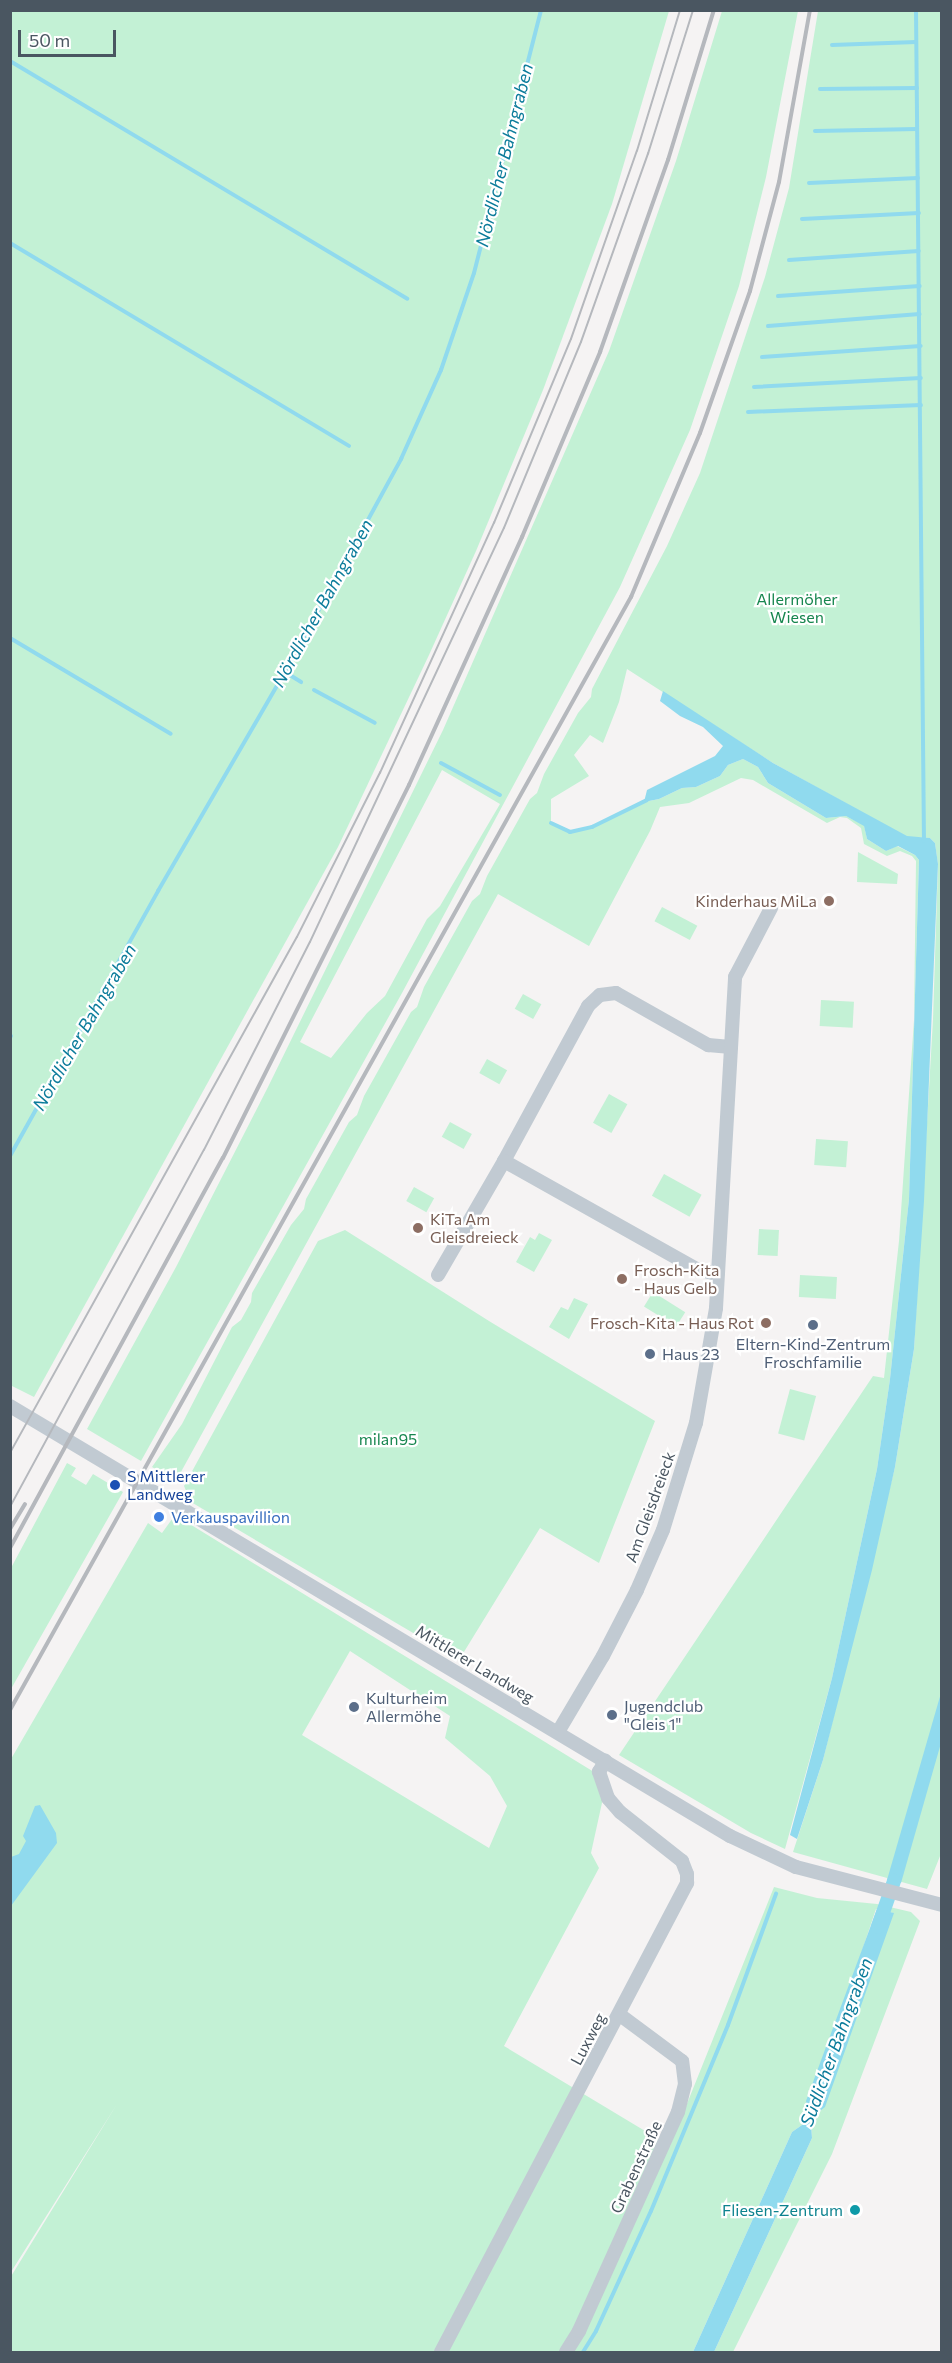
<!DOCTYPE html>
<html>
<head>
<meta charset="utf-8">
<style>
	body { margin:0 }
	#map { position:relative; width:952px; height:2363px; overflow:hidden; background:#f5f3f3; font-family:Commissioner,sans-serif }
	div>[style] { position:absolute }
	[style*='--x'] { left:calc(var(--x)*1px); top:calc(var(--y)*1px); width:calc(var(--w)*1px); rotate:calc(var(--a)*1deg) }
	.green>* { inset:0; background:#c3f1d5; transform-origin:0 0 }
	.water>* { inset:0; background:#90daee }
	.stream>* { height:4px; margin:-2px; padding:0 2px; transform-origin:2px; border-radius:2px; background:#90daee }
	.canal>* { height:14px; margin:-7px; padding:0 7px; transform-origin:7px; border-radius:7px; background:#90daee }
	.minor>* { height:14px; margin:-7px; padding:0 7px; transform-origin:7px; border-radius:7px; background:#c1cad2 }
	.tram>* { height:1.5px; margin:-0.75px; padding:0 0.75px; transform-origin:0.75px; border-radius:0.75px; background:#b5b8bd }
	.rail>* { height:4px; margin:-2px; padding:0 2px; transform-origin:2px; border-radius:2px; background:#b5b8bd }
	.dots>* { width:16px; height:16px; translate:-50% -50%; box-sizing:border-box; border:3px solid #fff; border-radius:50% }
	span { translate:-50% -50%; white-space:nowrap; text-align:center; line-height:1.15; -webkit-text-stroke:4.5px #fff; paint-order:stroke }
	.park-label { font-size:16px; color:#17864f }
	.education-label { font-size:16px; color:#785e54 }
	.right { translate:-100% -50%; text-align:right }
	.left { translate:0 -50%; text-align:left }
	.service-label { font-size:16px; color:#4e5e75 }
	.transit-label { font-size:16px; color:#164399 }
	.street-label { font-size:16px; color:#4a5661 }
	.shop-label { font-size:16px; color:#366cbe }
	.culture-label { font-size:16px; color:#0d838f }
	.water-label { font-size:18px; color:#0c7c9b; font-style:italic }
	.frame { position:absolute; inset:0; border:12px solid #4a5661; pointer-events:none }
	.scale { position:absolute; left:18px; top:30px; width:98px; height:27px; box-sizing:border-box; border:3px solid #4a5661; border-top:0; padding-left:8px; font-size:18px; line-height:21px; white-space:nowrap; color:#4a5661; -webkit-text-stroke:4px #fff; paint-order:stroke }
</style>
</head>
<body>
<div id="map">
	<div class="green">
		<div style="clip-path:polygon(10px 11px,669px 11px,612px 204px,543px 390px,476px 551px,429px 655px,338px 847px,34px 1397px,10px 1385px)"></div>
		<div style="clip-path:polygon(evenodd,722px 11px,798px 11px,766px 177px,739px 286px,690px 430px,620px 587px,402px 993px,141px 1461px,87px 1429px,176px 1267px,268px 1087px,443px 730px,609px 351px,676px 161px,722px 11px,442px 770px,500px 804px,440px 906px,427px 919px,385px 996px,367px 1013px,331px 1058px,300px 1042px,442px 770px)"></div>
		<div style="clip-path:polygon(818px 11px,941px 11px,942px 1851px,927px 1889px,793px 1852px,823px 1760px,895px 1467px,914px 1349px,933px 1019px,938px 865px,935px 843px,930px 838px,907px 837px,773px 763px,627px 669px,619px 702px,603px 743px,590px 735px,574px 755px,589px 776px,551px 799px,551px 823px,570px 832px,592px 827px,644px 802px,659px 799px,682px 788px,696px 787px,720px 776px,728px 765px,743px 759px,758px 767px,768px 783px,826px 818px,846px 816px,864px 825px,867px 839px,886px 851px,897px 846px,915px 855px,919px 860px,909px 1199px,890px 1379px,877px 1469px,832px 1678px,785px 1849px,751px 1833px,619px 1755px,873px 1376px,884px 1378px,899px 1241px,914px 1020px,916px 861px,912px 856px,900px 851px,887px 856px,864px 844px,861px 828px,847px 818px,840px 817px,827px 823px,753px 780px,741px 778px,689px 803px,660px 807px,650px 831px,589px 946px,498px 894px,176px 1481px,152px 1467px,182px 1424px,232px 1327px,241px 1320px,251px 1302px,252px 1293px,291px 1225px,304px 1209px,306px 1199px,349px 1122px,357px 1115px,364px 1096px,411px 1012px,417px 1007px,424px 987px,472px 901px,480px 894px,487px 876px,530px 799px,537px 793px,544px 774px,578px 713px,591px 697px,592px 689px,667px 546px,700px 473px,765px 277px,789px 188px)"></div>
		<div style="clip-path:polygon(858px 852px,898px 874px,897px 884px,857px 882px)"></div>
		<div style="left:662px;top:907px;width:40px;height:16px;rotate:28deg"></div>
		<div style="left:523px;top:994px;width:21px;height:17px;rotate:29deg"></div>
		<div style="left:821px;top:1000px;width:33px;height:26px;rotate:3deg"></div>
		<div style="left:487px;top:1059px;width:23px;height:16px;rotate:29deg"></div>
		<div style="left:609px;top:1094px;width:21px;height:33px;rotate:29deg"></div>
		<div style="left:450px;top:1122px;width:25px;height:17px;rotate:29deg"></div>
		<div style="left:816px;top:1139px;width:32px;height:26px;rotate:4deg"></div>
		<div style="left:664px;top:1174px;width:43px;height:25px;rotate:29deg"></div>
		<div style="left:414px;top:1187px;width:23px;height:16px;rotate:29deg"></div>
		<div style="left:759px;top:1229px;width:20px;height:26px;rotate:3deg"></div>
		<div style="clip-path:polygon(345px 1230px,489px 1321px,655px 1421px,599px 1563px,540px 1528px,459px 1660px,191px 1502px,184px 1486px,318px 1241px)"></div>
		<div style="clip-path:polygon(539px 1233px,552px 1240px,534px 1272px,516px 1262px,530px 1237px,535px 1240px)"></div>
		<div style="left:800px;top:1275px;width:37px;height:22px;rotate:3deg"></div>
		<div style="left:653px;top:1292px;width:38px;height:17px;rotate:32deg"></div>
		<div style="clip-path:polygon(574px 1298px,588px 1304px,569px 1339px,549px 1327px,561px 1307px,568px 1310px)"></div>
		<div style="left:790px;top:1389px;width:27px;height:46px;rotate:15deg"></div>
		<div style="clip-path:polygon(67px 1463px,76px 1468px,71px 1476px,86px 1485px,93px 1474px,123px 1492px,11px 1689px,11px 1568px)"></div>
		<div style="clip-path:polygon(evenodd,175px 1515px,607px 1780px,591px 1853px,599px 1868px,504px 2046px,670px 2146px,774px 1887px,817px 1898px,877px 1904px,911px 1912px,920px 1921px,832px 2154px,733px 2352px,714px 2352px,812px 2138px,811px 2125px,893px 1913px,876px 1909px,808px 2113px,802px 2125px,792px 2132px,693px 2352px,11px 2352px,10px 2278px,117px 2104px,11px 2272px,11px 1759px,148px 1523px,162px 1533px,175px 1515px,350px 1651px,450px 1716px,445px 1738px,490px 1776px,507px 1806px,489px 1848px,302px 1735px,350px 1651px)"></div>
	</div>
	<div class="water">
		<div style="clip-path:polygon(663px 691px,773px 763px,907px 836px,930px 838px,935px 843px,938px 864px,924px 1201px,914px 1349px,895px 1467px,872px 1570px,823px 1760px,797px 1839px,790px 1835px,832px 1678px,877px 1469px,890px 1379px,909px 1199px,919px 860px,915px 855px,898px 846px,886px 851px,867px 839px,864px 826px,846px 816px,826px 818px,768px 783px,758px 767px,743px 759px,728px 765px,720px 776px,696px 787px,682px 788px,659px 799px,644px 802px,647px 790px,715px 756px,723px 746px,703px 727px,680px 716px,660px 701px)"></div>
		<div style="clip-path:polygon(941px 1693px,941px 1743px,901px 1883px,887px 1880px)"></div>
		<div style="clip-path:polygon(40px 1805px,56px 1833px,57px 1843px,11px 1906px,11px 1857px,19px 1854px,26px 1841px,23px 1836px,35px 1806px)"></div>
		<div style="clip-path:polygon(877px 1909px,894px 1913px,825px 2107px,815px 2115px,811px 2125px,812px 2138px,714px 2352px,693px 2352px,792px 2132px,802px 2125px,808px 2113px,806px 2101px)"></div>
	</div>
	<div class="stream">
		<div style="--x:916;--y:10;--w:831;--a:89.45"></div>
		<div style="--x:832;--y:45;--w:84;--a:-2"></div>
		<div style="--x:10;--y:61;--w:463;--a:30.9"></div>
		<div style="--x:820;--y:89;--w:97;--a:-0.6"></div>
		<div style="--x:815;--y:131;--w:102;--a:-1.1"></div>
		<div style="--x:809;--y:183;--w:109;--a:-2.6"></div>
		<div style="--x:802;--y:219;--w:117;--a:-2.9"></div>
		<div style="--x:10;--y:243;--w:395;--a:30.9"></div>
		<div style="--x:789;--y:260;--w:130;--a:-4"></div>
		<div style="--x:778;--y:296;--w:142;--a:-4"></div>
		<div style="--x:768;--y:326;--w:152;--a:-4.5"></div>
		<div style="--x:762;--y:357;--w:159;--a:-4"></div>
		<div style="--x:754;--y:387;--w:167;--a:-3.1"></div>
		<div style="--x:748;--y:412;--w:173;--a:-2.3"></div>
		<div style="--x:10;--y:638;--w:187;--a:30.8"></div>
		<div style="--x:285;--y:672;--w:19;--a:32"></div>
		<div style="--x:314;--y:690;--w:69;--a:28.4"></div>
		<div style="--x:441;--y:763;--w:67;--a:28.5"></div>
		<div style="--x:551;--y:823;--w:21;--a:25"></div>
		<div style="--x:570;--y:832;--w:23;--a:-13"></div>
		<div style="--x:592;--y:827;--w:61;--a:-26.1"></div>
		<div style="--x:10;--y:1036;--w:1;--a:0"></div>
		<div style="--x:10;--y:1156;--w:304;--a:-60.8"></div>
		<div style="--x:158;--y:891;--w:253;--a:-59.9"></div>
		<div style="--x:285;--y:672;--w:243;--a:-61.4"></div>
		<div style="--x:401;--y:459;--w:98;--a:-65.8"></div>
		<div style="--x:441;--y:370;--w:102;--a:-71.2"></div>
		<div style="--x:474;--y:273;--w:271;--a:-75.7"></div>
		<div style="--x:583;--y:2352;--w:25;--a:-58"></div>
		<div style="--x:596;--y:2331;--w:132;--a:-65.4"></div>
		<div style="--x:651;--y:2211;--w:201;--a:-67.5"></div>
		<div style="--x:728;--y:2025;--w:140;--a:-69.9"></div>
	</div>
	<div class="canal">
		<div style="--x:878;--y:1927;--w:49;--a:-70.8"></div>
	</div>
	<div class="minor">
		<div style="--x:504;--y:1161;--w:176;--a:-61.5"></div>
		<div style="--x:588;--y:1006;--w:16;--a:-43"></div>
		<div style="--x:600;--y:995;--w:16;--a:-7"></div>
		<div style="--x:616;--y:993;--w:106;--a:29.5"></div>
		<div style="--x:708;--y:1045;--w:23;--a:5"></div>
		<div style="--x:438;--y:1275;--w:132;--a:-59.9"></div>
		<div style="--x:504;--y:1161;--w:223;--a:29.3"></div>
		<div style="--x:698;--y:1270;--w:20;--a:11"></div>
		<div style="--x:10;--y:1406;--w:839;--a:30.85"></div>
		<div style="--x:730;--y:1836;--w:73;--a:25.2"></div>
		<div style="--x:796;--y:1867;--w:151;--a:14.6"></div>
		<div style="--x:558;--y:1732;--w:88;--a:-59.4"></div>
		<div style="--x:603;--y:1656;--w:74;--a:-62.7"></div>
		<div style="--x:637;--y:1590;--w:65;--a:-66.6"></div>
		<div style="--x:663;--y:1530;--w:112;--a:-72.9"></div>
		<div style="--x:696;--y:1423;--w:117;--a:-80.1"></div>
		<div style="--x:716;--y:1308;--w:332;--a:-86.7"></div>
		<div style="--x:735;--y:977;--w:78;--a:-62.4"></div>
		<div style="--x:441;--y:2352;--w:530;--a:-62.32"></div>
		<div style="--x:687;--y:1883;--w:9;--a:-90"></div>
		<div style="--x:687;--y:1874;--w:14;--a:-111"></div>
		<div style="--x:682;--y:1861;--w:79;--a:-141.7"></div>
		<div style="--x:620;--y:1812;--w:18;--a:-131"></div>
		<div style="--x:608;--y:1798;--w:28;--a:-109"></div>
		<div style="--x:599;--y:1772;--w:13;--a:-61"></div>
		<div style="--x:566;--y:2352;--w:25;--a:-58"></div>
		<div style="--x:579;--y:2331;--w:240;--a:-65.7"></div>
		<div style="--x:678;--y:2112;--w:29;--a:-76"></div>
		<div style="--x:685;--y:2084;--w:23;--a:-97"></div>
		<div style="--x:682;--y:2061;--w:77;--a:-143.4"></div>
	</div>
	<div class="tram">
		<div style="--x:10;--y:1453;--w:590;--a:-60.92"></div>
		<div style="--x:297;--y:937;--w:184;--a:-63.2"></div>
		<div style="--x:380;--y:773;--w:275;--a:-65.5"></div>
		<div style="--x:494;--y:523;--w:199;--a:-67.3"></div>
		<div style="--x:571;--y:339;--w:199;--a:-70.7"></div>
		<div style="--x:637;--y:151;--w:147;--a:-73"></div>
		<div style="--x:10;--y:1507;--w:406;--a:-61.5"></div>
		<div style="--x:204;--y:1150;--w:233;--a:-63"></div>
		<div style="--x:310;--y:942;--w:457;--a:-64.9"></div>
		<div style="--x:504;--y:528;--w:201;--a:-67.5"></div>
		<div style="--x:581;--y:342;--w:200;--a:-70.4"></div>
		<div style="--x:648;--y:154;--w:151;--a:-72.6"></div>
	</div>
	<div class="rail">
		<div style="--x:10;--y:1529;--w:29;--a:-59"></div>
		<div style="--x:10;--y:1548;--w:444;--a:-61.4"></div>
		<div style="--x:223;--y:1158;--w:417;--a:-63.5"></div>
		<div style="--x:409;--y:785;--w:273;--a:-65.5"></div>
		<div style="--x:522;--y:537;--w:201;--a:-67.1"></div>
		<div style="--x:600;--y:352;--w:204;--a:-70.5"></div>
		<div style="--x:668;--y:160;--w:157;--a:-73"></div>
		<div style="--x:10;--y:1710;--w:1275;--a:-60.84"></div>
		<div style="--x:631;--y:597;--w:178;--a:-67.2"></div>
		<div style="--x:700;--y:433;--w:151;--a:-70.6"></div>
		<div style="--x:750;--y:291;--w:113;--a:-75.1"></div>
		<div style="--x:779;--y:182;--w:175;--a:-79.8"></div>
	</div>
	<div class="dots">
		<div style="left:829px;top:901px;background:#8d6e63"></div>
		<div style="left:418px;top:1228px;background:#8d6e63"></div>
		<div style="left:622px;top:1279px;background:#8d6e63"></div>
		<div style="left:766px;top:1323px;background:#8d6e63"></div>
		<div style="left:813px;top:1325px;background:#5c6f8a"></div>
		<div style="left:650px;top:1354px;background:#5c6f8a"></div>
		<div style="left:115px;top:1485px;background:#1a4fb4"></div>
		<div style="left:159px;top:1517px;background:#3f7fe0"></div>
		<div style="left:354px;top:1707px;background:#5c6f8a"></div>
		<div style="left:612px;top:1715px;background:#5c6f8a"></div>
		<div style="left:855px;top:2210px;background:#0f9aa8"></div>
	</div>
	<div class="park-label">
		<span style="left:797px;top:608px">Allermöher<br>Wiesen</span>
		<span style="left:388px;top:1439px">milan95</span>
	</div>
	<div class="education-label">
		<span class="right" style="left:817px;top:901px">Kinderhaus MiLa</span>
		<span class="left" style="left:430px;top:1228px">KiTa Am<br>Gleisdreieck</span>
		<span class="left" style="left:634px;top:1279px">Frosch-Kita<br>- Haus Gelb</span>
		<span class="right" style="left:754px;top:1323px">Frosch-Kita - Haus Rot</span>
	</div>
	<div class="service-label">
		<span style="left:813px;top:1353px">Eltern-Kind-Zentrum<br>Froschfamilie</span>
		<span class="left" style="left:662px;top:1354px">Haus 23</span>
		<span class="left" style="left:366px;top:1707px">Kulturheim<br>Allermöhe</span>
		<span class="left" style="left:624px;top:1715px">Jugendclub<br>"Gleis 1"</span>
	</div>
	<div class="transit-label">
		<span class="left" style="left:127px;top:1485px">S Mittlerer<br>Landweg</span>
	</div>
	<div class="street-label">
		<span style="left:650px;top:1507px;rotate:-70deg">Am Gleisdreieck</span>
		<span style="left:475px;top:1664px;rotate:31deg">Mittlerer Landweg</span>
		<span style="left:588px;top:2039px;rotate:-62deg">Luxweg</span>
		<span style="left:636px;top:2167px;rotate:-65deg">Grabenstraße</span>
	</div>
	<div class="shop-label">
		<span class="left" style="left:171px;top:1517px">Verkauspavillion</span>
	</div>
	<div class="culture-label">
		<span class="right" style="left:843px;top:2210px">Fliesen-Zentrum</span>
	</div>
	<div class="water-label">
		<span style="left:504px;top:155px;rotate:-76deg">Nördlicher Bahngraben</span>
		<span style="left:322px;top:603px;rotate:-61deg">Nördlicher Bahngraben</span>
		<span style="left:84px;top:1027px;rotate:-60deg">Nördlicher Bahngraben</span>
		<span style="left:836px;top:2042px;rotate:-70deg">Südlicher Bahngraben</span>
	</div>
	<div class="frame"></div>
	<div class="scale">50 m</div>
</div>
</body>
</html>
